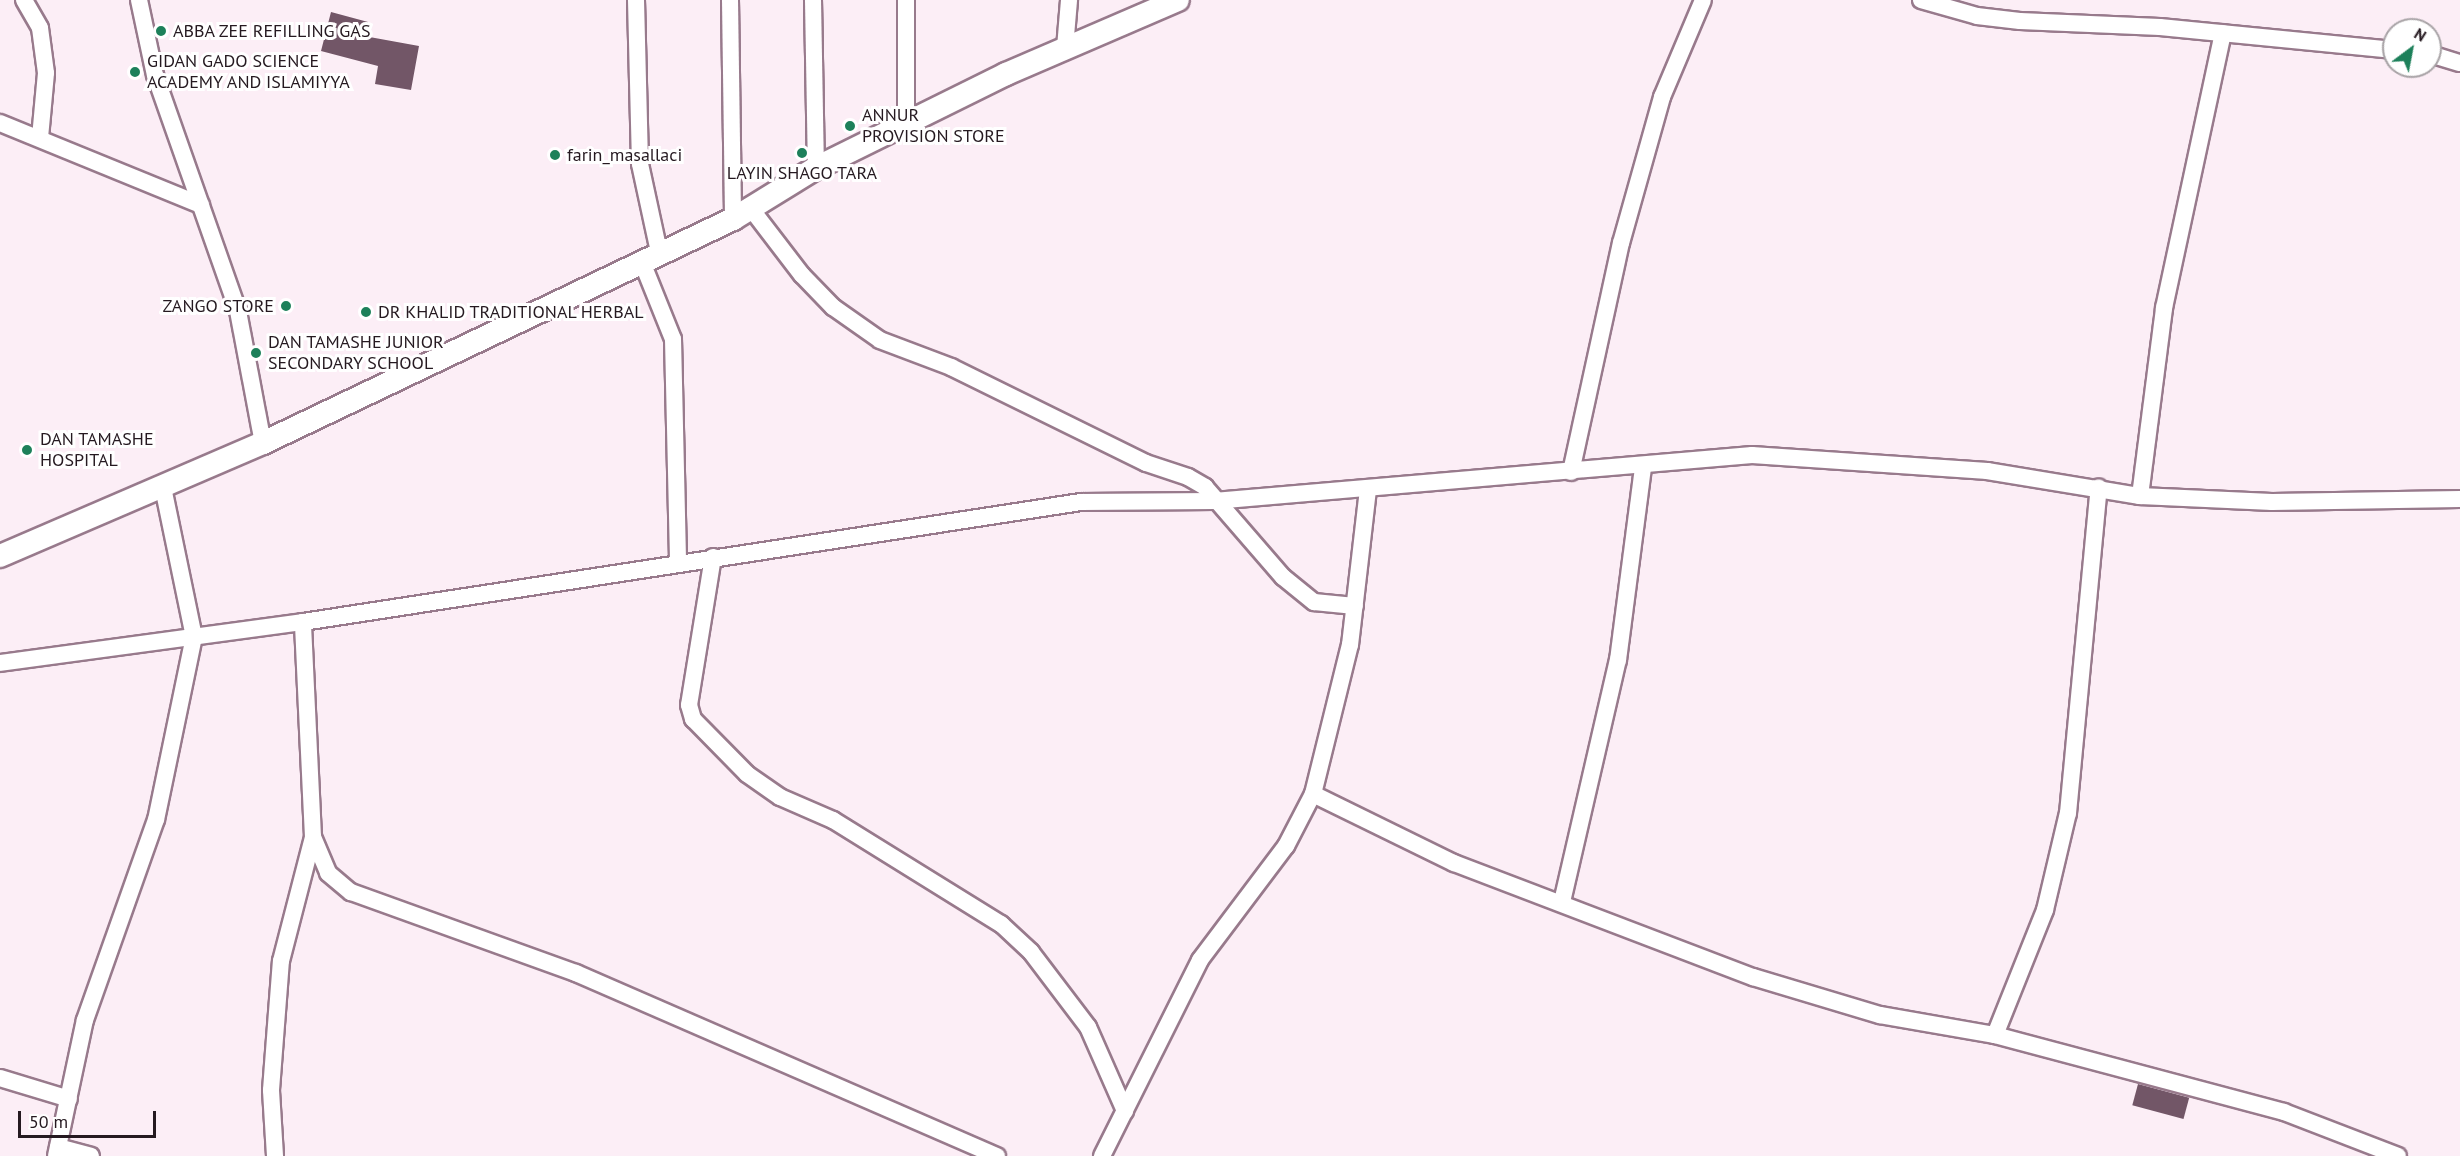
<!DOCTYPE html>
<html>
<head>
<meta charset="utf-8">
<style>
	body { margin:0 }
	#map { position:relative; width:2460px; height:1156px; overflow:hidden; background:#fceef6; font-family:"PT Sans",sans-serif }
	div>[style] { position:absolute }
	[style*='--x'] { left:calc(var(--x)*1px); top:calc(var(--y)*1px); width:calc(var(--w)*1px); rotate:calc(var(--a)*1deg) }
	.building>* { inset:0; background:#725667; transform-origin:0 0 }
	.roads { filter:drop-shadow(2px 0 #987a8c) drop-shadow(-2px 0 #987a8c) drop-shadow(0 2px #987a8c) drop-shadow(0 -2px #987a8c) }
	.street>* { height:16px; margin:-8px; padding:0 8px; transform-origin:8px; border-radius:8px; background:#fff }
	.secondary>* { height:22px; margin:-11px; padding:0 11px; transform-origin:11px; border-radius:11px; background:#fff }
	.dots>* { width:16px; height:16px; translate:-50% -50%; box-sizing:border-box; border:3px solid #fff; border-radius:50% }
	span { translate:-50% -50%; white-space:nowrap; text-align:center; line-height:1.15; -webkit-text-stroke:6px #fff; paint-order:stroke }
	.poi-label { font-size:18px; color:#251920 }
	.left { translate:0 -50%; text-align:left }
	.right { translate:-100% -50%; text-align:right }
	.north { position:absolute; left:2382px; top:18px; width:60px; height:60px; box-sizing:border-box; background:#fff; border:2px solid #a8a3a6; border-radius:50%; rotate:32deg; font-size:16px; font-weight:700; line-height:24px; text-align:center; color:#251920 }
	.north::after { content:''; display:block; margin:auto; width:21px; height:27px; background:#1d805a; clip-path:polygon(50% 0,100% 100%,50% 72%,0 100%) }
	.scale { position:absolute; left:18px; top:1111px; width:138px; height:27px; box-sizing:border-box; border:3px solid #251920; border-top:0; padding-left:8px; font-size:18px; line-height:21px; white-space:nowrap; color:#251920; -webkit-text-stroke:4px #fff; paint-order:stroke }
</style>
</head>
<body>
<div id="map">
	<div class="building">
		<div style="clip-path:polygon(331px 12px,368px 22px,364px 36px,419px 46px,411px 90px,375px 84px,378px 66px,321px 51px)"></div>
		<div style="left:2138px;top:1084px;width:53px;height:22px;rotate:15deg"></div>
	</div>
	<div class="roads">
		<div class="street">
			<div style="--x:24;--y:0;--w:32;--a:60"></div>
			<div style="--x:40;--y:28;--w:45;--a:82.4"></div>
			<div style="--x:46;--y:73;--w:65;--a:95.3"></div>
			<div style="--x:139;--y:0;--w:77;--a:78"></div>
			<div style="--x:155;--y:75;--w:250;--a:70.6"></div>
			<div style="--x:238;--y:311;--w:134;--a:79.3"></div>
			<div style="--x:636;--y:0;--w:164;--a:88.6"></div>
			<div style="--x:640;--y:164;--w:90;--a:77.8"></div>
			<div style="--x:730;--y:0;--w:219;--a:89.2"></div>
			<div style="--x:813;--y:0;--w:168;--a:89"></div>
			<div style="--x:906;--y:0;--w:123;--a:90"></div>
			<div style="--x:1921;--y:0;--w:58;--a:15.9"></div>
			<div style="--x:1977;--y:16;--w:43;--a:6.6"></div>
			<div style="--x:2020;--y:21;--w:140;--a:2.5"></div>
			<div style="--x:2160;--y:27;--w:235;--a:5.6"></div>
			<div style="--x:1065;--y:48;--w:48;--a:-85.2"></div>
			<div style="--x:2430;--y:54;--w:31;--a:17"></div>
			<div style="--x:0;--y:123;--w:217;--a:22.2"></div>
			<div style="--x:749;--y:206;--w:87;--a:52.5"></div>
			<div style="--x:802;--y:275;--w:45;--a:45.9"></div>
			<div style="--x:833;--y:307;--w:57;--a:35.1"></div>
			<div style="--x:880;--y:340;--w:76;--a:20.8"></div>
			<div style="--x:951;--y:367;--w:217;--a:26.2"></div>
			<div style="--x:1146;--y:463;--w:44;--a:18.4"></div>
			<div style="--x:1188;--y:477;--w:20;--a:30"></div>
			<div style="--x:1205;--y:487;--w:119;--a:49.1"></div>
			<div style="--x:1283;--y:577;--w:40;--a:39"></div>
			<div style="--x:1314;--y:602;--w:41;--a:5.6"></div>
			<div style="--x:642;--y:262;--w:83;--a:68.1"></div>
			<div style="--x:673;--y:339;--w:223;--a:88.7"></div>
			<div style="--x:1571;--y:472;--w:234;--a:-77.7"></div>
			<div style="--x:1621;--y:243;--w:152;--a:-74.3"></div>
			<div style="--x:1662;--y:97;--w:105;--a:-67.1"></div>
			<div style="--x:2140;--y:496;--w:190;--a:-82.7"></div>
			<div style="--x:2164;--y:308;--w:281;--a:-77.9"></div>
			<div style="--x:713;--y:557;--w:150;--a:99.2"></div>
			<div style="--x:689;--y:705;--w:15;--a:74"></div>
			<div style="--x:693;--y:719;--w:77;--a:45.5"></div>
			<div style="--x:747;--y:774;--w:40;--a:34.9"></div>
			<div style="--x:780;--y:797;--w:58;--a:23.5"></div>
			<div style="--x:833;--y:820;--w:198;--a:31.8"></div>
			<div style="--x:1001;--y:924;--w:41;--a:43"></div>
			<div style="--x:1031;--y:952;--w:94;--a:52.8"></div>
			<div style="--x:1088;--y:1027;--w:92;--a:66.2"></div>
			<div style="--x:0;--y:663;--w:306;--a:-7.7"></div>
			<div style="--x:303;--y:622;--w:787;--a:-8.77"></div>
			<div style="--x:1081;--y:502;--w:133;--a:-0.4"></div>
			<div style="--x:1214;--y:501;--w:540;--a:-4.89"></div>
			<div style="--x:1752;--y:455;--w:236;--a:3.9"></div>
			<div style="--x:1987;--y:471;--w:155;--a:9.3"></div>
			<div style="--x:2140;--y:496;--w:132;--a:2.6"></div>
			<div style="--x:2272;--y:502;--w:188;--a:-0.9"></div>
			<div style="--x:1313;--y:794;--w:157;--a:26.1"></div>
			<div style="--x:1454;--y:863;--w:320;--a:20.9"></div>
			<div style="--x:1753;--y:977;--w:133;--a:16.7"></div>
			<div style="--x:1880;--y:1015;--w:117;--a:9.9"></div>
			<div style="--x:1995;--y:1035;--w:299;--a:14.9"></div>
			<div style="--x:2284;--y:1112;--w:122;--a:21.1"></div>
			<div style="--x:313;--y:837;--w:39;--a:67"></div>
			<div style="--x:328;--y:873;--w:30;--a:40"></div>
			<div style="--x:351;--y:892;--w:239;--a:19.8"></div>
			<div style="--x:576;--y:973;--w:459;--a:23.5"></div>
			<div style="--x:1562;--y:902;--w:248;--a:-77"></div>
			<div style="--x:1618;--y:660;--w:194;--a:-82.6"></div>
			<div style="--x:1995;--y:1035;--w:135;--a:-68.2"></div>
			<div style="--x:2045;--y:910;--w:100;--a:-76.7"></div>
			<div style="--x:2068;--y:813;--w:327;--a:-84.6"></div>
			<div style="--x:0;--y:1078;--w:72;--a:16.9"></div>
			<div style="--x:58;--y:1147;--w:34;--a:15"></div>
			<div style="--x:56;--y:1156;--w:139;--a:-78"></div>
			<div style="--x:85;--y:1020;--w:212;--a:-70.5"></div>
			<div style="--x:156;--y:820;--w:187;--a:-78.3"></div>
			<div style="--x:194;--y:637;--w:153;--a:-101.7"></div>
			<div style="--x:275;--y:1156;--w:66;--a:-93.5"></div>
			<div style="--x:271;--y:1090;--w:129;--a:-85.6"></div>
			<div style="--x:281;--y:961;--w:128;--a:-75.5"></div>
			<div style="--x:313;--y:837;--w:215;--a:-92.7"></div>
			<div style="--x:1102;--y:1156;--w:219;--a:-63.4"></div>
			<div style="--x:1200;--y:960;--w:143;--a:-53"></div>
			<div style="--x:1286;--y:846;--w:59;--a:-62.6"></div>
			<div style="--x:1313;--y:794;--w:154;--a:-76.1"></div>
			<div style="--x:1350;--y:645;--w:157;--a:-83.4"></div>
		</div>
		<div class="secondary">
			<div style="--x:0;--y:556;--w:286;--a:-23.3"></div>
			<div style="--x:263;--y:443;--w:521;--a:-25.48"></div>
			<div style="--x:733;--y:219;--w:97;--a:-31.6"></div>
			<div style="--x:816;--y:168;--w:212;--a:-26.3"></div>
			<div style="--x:1006;--y:74;--w:187;--a:-23.3"></div>
		</div>
	</div>
	<div class="dots">
		<div style="left:161px;top:31px;background:#1d805a"></div>
		<div style="left:135px;top:72px;background:#1d805a"></div>
		<div style="left:850px;top:126px;background:#1d805a"></div>
		<div style="left:802px;top:153px;background:#1d805a"></div>
		<div style="left:555px;top:155px;background:#1d805a"></div>
		<div style="left:286px;top:306px;background:#1d805a"></div>
		<div style="left:366px;top:312px;background:#1d805a"></div>
		<div style="left:256px;top:353px;background:#1d805a"></div>
		<div style="left:27px;top:450px;background:#1d805a"></div>
	</div>
	<div class="poi-label">
		<span class="left" style="left:173px;top:31px">ABBA ZEE REFILLING GAS</span>
		<span class="left" style="left:147px;top:72px">GIDAN GADO SCIENCE<br>ACADEMY AND ISLAMIYYA</span>
		<span class="left" style="left:862px;top:126px">ANNUR<br>PROVISION STORE</span>
		<span class="left" style="left:567px;top:155px">farin_masallaci</span>
		<span style="left:802px;top:173px">LAYIN SHAGO TARA</span>
		<span class="right" style="left:274px;top:306px">ZANGO STORE</span>
		<span class="left" style="left:378px;top:312px">DR KHALID TRADITIONAL HERBAL</span>
		<span class="left" style="left:268px;top:353px">DAN TAMASHE JUNIOR<br>SECONDARY SCHOOL</span>
		<span class="left" style="left:40px;top:450px">DAN TAMASHE<br>HOSPITAL</span>
	</div>
	<div class="north">N</div>
	<div class="scale">50 m</div>
</div>
</body>
</html>
